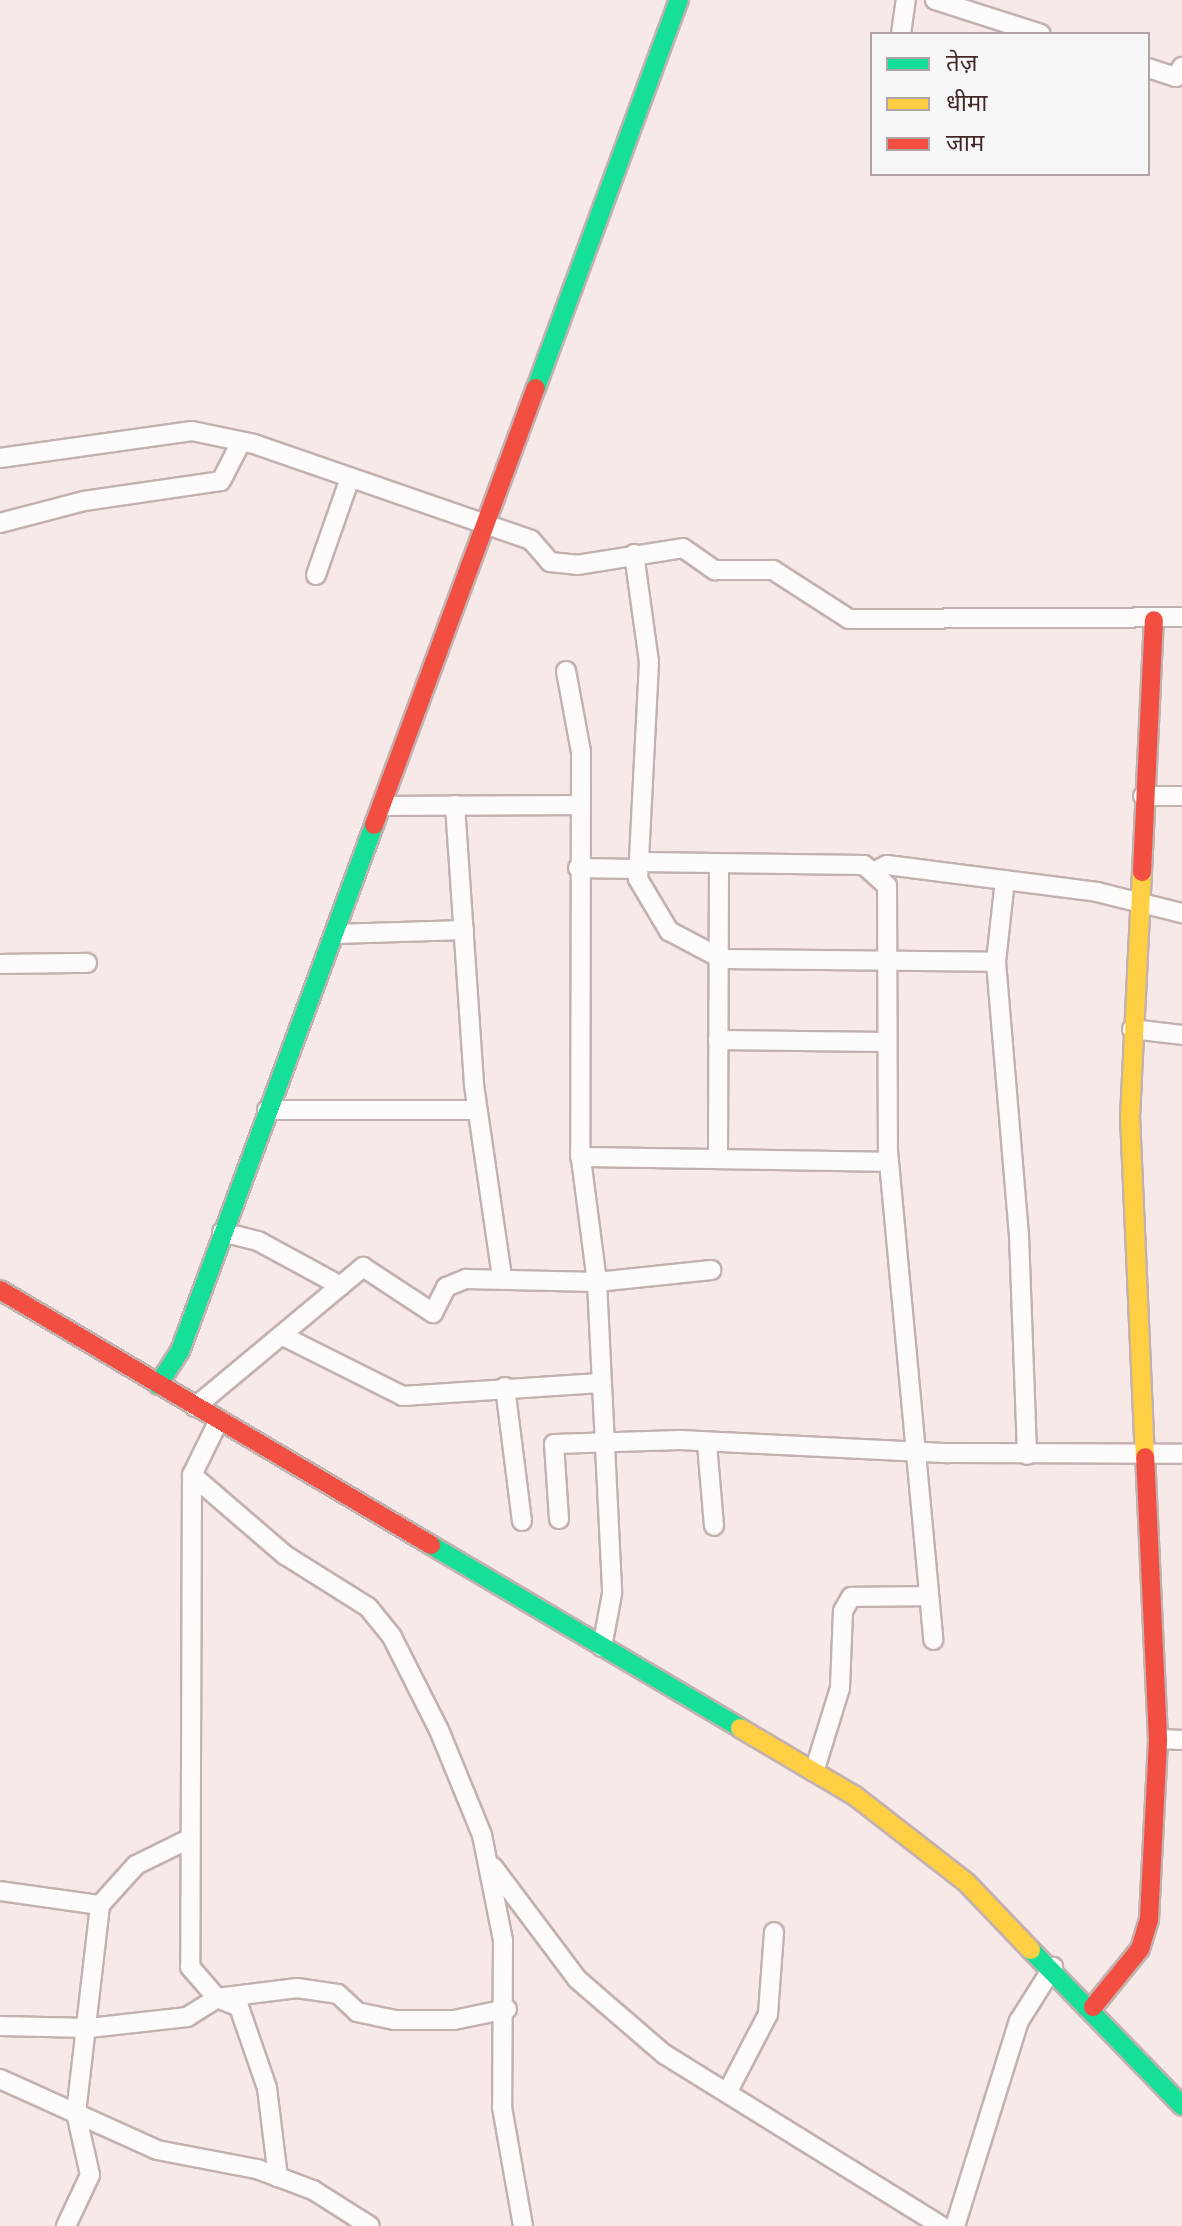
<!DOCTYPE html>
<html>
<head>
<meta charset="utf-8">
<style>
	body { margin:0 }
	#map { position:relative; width:1182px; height:2226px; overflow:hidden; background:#f7e9e7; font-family:Spectral,"Noto Sans Devanagari",serif }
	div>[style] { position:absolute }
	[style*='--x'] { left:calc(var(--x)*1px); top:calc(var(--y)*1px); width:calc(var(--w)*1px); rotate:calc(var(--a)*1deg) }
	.roads { filter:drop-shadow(2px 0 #c3b1af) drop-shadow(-2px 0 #c3b1af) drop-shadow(0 2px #c3b1af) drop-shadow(0 -2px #c3b1af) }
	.street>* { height:18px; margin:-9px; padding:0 9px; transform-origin:9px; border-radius:9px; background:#fefcfb }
	.fast>* { height:18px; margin:-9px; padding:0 9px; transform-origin:9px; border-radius:9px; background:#16e098 }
	.slow>* { height:18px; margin:-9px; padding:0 9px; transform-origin:9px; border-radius:9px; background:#ffcf43 }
	.jam>* { height:18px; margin:-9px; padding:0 9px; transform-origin:9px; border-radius:9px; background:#f24e42 }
	span { translate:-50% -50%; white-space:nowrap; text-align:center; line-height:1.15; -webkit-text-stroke:8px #f7f7f7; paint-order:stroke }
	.legend { position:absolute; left:870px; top:32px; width:280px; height:144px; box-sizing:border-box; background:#f7f7f7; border:2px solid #afa5a4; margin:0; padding:10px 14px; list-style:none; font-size:24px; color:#432a28 }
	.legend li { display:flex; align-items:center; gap:16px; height:40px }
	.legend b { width:40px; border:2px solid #afa5a4 }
</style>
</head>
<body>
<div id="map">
	<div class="roads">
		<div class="street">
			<div style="--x:935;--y:0;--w:111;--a:17.8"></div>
			<div style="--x:901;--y:34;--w:34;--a:-82"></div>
			<div style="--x:1148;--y:68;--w:29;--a:18"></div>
			<div style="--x:1176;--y:77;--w:12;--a:-59"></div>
			<div style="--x:0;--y:458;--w:194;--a:-8"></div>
			<div style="--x:192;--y:431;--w:63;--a:11.8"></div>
			<div style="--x:254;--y:444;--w:293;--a:19.1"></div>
			<div style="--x:531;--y:540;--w:29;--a:49"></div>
			<div style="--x:550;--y:562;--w:27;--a:6"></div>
			<div style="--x:577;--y:565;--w:107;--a:-9.1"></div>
			<div style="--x:683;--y:548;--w:39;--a:35"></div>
			<div style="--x:715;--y:570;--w:58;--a:0"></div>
			<div style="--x:773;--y:570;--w:90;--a:32.8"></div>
			<div style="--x:849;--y:619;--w:333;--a:-0.3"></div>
			<div style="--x:0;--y:523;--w:87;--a:-14.7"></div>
			<div style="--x:84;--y:501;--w:138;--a:-8.3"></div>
			<div style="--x:221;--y:481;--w:44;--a:-62.9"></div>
			<div style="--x:634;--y:554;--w:109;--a:82.1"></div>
			<div style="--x:649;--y:662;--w:217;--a:92.9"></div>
			<div style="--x:638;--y:879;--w:61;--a:59.2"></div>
			<div style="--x:669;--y:931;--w:60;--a:27.8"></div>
			<div style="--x:722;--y:959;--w:274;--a:0.6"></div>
			<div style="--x:316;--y:575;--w:100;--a:-70.7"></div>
			<div style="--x:566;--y:671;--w:82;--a:79.5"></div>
			<div style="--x:581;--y:752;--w:399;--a:90.1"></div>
			<div style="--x:580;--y:1151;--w:132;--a:82.6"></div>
			<div style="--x:597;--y:1282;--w:312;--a:87.2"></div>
			<div style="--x:612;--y:1594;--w:54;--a:100.7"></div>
			<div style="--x:1143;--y:796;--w:39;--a:0"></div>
			<div style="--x:455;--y:805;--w:281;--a:86.1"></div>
			<div style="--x:474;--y:1085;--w:193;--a:81.7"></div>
			<div style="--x:382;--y:806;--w:199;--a:-0.3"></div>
			<div style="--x:641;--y:862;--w:223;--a:0.8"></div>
			<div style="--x:864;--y:865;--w:31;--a:42"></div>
			<div style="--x:887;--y:886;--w:265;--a:89.8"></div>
			<div style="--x:888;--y:1151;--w:491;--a:84.7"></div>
			<div style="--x:578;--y:868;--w:59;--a:1"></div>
			<div style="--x:877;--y:870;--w:11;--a:-27"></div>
			<div style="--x:887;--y:865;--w:212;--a:7.3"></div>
			<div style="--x:1097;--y:892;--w:88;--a:13.9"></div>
			<div style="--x:1005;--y:880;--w:82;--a:96.3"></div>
			<div style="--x:996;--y:962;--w:274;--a:85.2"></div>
			<div style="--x:1019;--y:1235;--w:220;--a:87.9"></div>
			<div style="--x:336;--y:934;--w:128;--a:-1.8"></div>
			<div style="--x:0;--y:964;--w:87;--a:-0.7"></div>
			<div style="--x:1132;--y:1029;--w:50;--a:6.8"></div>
			<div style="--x:718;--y:1040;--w:168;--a:0.7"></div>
			<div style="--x:267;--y:1110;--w:210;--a:0"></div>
			<div style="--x:718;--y:1154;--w:289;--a:-89.8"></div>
			<div style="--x:580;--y:1157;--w:309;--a:0.9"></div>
			<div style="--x:222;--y:1232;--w:37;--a:14"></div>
			<div style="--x:258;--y:1241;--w:94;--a:28.5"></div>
			<div style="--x:283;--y:1336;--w:134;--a:26.6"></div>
			<div style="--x:403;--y:1396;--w:197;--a:-3.8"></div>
			<div style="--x:505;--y:1387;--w:135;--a:82.8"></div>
			<div style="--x:195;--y:1407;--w:219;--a:-39.8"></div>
			<div style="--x:363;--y:1267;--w:84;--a:33.3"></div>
			<div style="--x:433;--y:1313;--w:29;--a:-63"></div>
			<div style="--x:446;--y:1287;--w:22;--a:-22"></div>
			<div style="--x:466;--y:1279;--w:131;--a:1.3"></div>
			<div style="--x:597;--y:1282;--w:115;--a:-6"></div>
			<div style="--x:219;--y:1420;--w:61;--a:116.1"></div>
			<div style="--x:192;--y:1475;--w:492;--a:90.2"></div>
			<div style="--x:190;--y:1967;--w:41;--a:48.9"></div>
			<div style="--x:217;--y:1998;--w:24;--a:22"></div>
			<div style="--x:239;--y:2007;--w:86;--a:70.9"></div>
			<div style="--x:267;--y:2088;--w:90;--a:83"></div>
			<div style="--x:707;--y:1444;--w:82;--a:85.1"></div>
			<div style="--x:192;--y:1475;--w:123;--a:40.7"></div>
			<div style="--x:285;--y:1555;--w:98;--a:32.1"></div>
			<div style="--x:368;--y:1607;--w:38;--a:51"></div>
			<div style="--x:392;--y:1637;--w:104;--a:63.2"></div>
			<div style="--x:439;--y:1730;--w:113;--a:67.7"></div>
			<div style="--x:482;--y:1835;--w:107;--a:78.7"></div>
			<div style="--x:503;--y:1940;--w:167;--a:90.3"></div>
			<div style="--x:502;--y:2107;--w:121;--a:80"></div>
			<div style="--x:559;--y:1519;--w:75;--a:-93.8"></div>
			<div style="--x:554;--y:1444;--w:126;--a:-1.8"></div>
			<div style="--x:680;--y:1440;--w:269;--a:2.8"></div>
			<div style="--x:949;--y:1453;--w:233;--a:0.2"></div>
			<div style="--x:1158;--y:1739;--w:24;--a:2"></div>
			<div style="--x:814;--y:1772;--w:88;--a:-72.8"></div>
			<div style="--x:840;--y:1688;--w:77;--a:-87.8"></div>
			<div style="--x:843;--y:1611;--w:16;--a:-60"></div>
			<div style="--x:851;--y:1597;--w:78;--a:-0.7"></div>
			<div style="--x:493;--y:1867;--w:140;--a:53.1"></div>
			<div style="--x:577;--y:1979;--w:115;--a:40.8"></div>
			<div style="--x:664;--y:2054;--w:326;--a:31.8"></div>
			<div style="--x:0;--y:1891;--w:101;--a:8"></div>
			<div style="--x:0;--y:2026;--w:89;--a:1.3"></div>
			<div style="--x:89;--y:2028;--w:99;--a:-6.4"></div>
			<div style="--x:187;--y:2017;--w:36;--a:-32"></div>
			<div style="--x:217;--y:1998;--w:81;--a:-7.1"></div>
			<div style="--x:297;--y:1988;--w:41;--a:8.3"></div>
			<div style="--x:338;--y:1994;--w:26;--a:43"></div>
			<div style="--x:357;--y:2012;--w:38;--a:12"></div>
			<div style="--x:394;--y:2020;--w:60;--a:0"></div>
			<div style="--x:454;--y:2020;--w:54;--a:-11.7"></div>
			<div style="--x:0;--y:2079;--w:172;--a:24.3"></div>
			<div style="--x:157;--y:2150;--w:102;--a:10.8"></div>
			<div style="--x:257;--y:2169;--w:60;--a:20.6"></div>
			<div style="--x:313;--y:2190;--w:67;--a:32.3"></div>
			<div style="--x:729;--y:2089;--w:85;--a:-62.5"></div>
			<div style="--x:768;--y:2014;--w:82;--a:-85.8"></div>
			<div style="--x:66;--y:2226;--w:56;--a:-64.8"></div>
			<div style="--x:90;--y:2175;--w:64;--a:-102.7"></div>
			<div style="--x:76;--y:2113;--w:209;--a:-83.4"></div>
			<div style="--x:100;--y:1905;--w:54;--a:-48"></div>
			<div style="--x:136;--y:1865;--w:57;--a:-26.1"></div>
			<div style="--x:955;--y:2226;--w:215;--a:-72.7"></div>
			<div style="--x:1019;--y:2021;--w:64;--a:-57.8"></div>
		</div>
		<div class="fast">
			<div style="--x:536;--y:388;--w:414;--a:-69.8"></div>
			<div style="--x:158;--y:1385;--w:40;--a:-57.1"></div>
			<div style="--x:180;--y:1351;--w:561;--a:-69.75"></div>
			<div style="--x:431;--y:1545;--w:359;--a:30.6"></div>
			<div style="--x:1031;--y:1950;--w:217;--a:45.9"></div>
		</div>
		<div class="slow">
			<div style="--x:1142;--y:872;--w:244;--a:92.8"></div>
			<div style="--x:1130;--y:1116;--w:341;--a:87.5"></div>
			<div style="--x:740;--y:1728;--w:134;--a:30.6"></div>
			<div style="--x:855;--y:1796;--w:140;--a:37.8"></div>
			<div style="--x:966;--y:1882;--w:94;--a:46.3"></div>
		</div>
		<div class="jam">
			<div style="--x:374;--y:825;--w:466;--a:-69.7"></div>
			<div style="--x:1142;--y:872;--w:252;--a:-87.3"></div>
			<div style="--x:0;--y:1290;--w:501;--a:30.61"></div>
			<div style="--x:1093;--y:2007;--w:75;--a:-51"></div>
			<div style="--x:1140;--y:1949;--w:31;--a:-73"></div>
			<div style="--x:1149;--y:1919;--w:180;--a:-87.1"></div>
			<div style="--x:1158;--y:1739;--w:282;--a:-92.6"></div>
		</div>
	</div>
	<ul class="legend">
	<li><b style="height:10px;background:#16e098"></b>तेज़</li>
	<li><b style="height:10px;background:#ffcf43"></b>धीमा</li>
	<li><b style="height:10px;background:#f24e42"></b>जाम</li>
	</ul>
</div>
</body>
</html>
